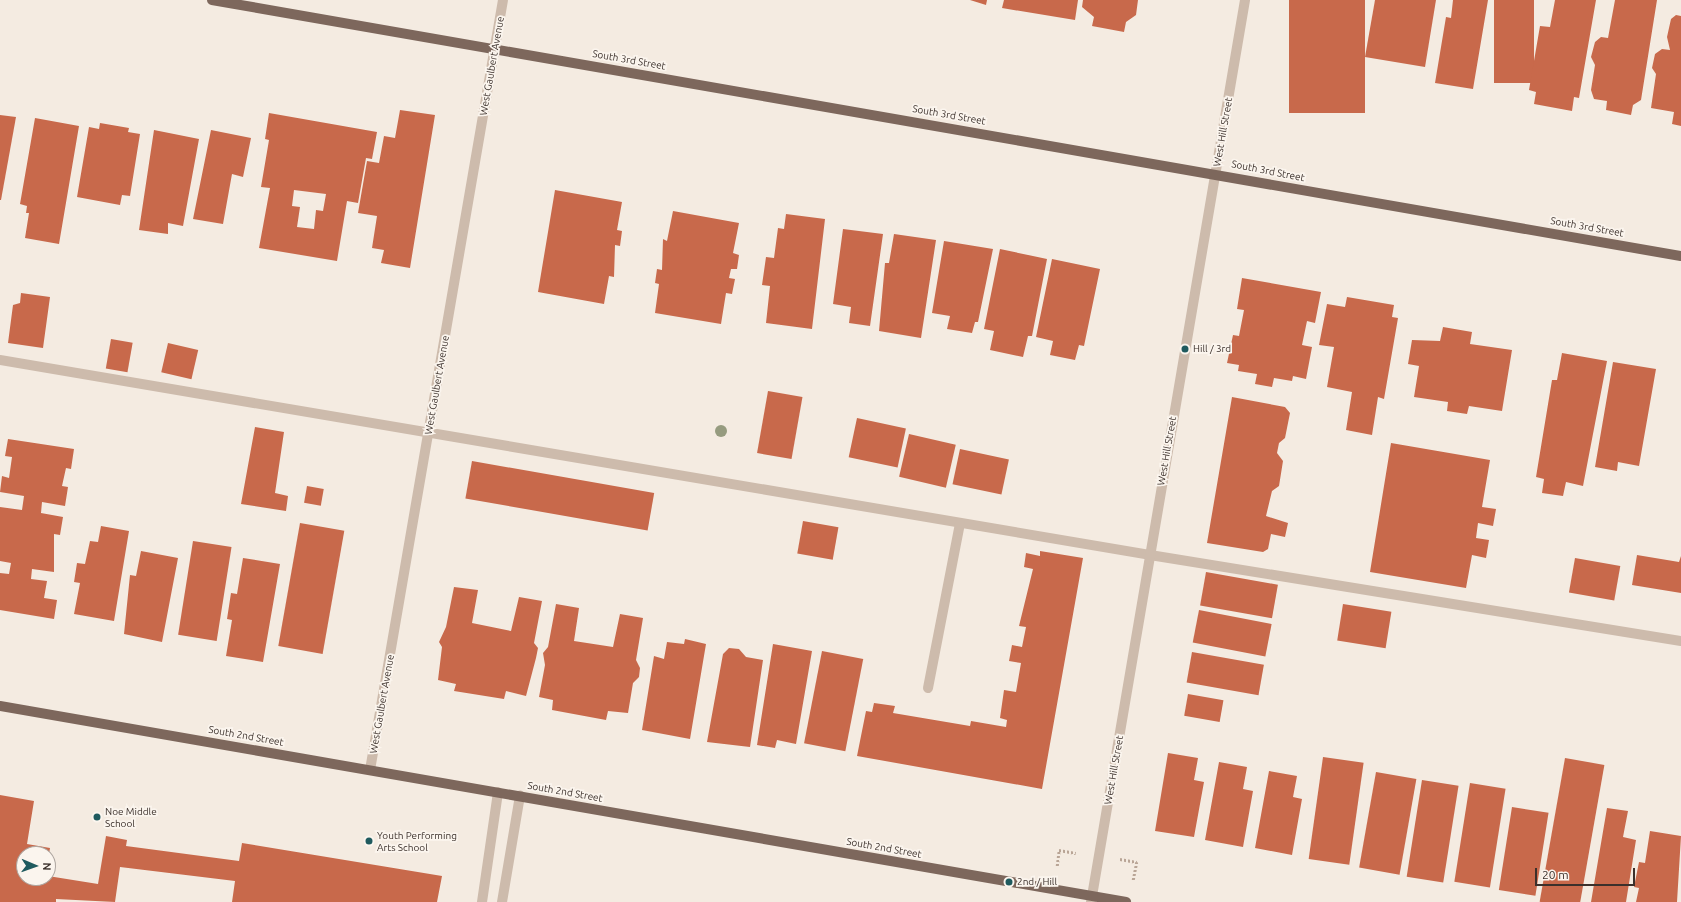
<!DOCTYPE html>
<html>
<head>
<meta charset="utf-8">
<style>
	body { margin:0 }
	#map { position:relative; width:1681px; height:902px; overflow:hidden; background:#f4ebe1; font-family:Ubuntu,sans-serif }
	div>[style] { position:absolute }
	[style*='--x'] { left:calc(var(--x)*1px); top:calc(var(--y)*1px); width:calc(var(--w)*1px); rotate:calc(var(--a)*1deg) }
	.building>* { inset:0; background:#c8694b; transform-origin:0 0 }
	.path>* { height:2.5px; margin-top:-1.25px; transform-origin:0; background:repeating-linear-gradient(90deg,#b9a596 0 2px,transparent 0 4px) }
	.minor>* { height:10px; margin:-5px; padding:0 5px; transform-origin:5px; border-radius:5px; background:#cdbbac }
	.major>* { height:10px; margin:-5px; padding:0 5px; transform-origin:5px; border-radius:5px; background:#7d675c }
	.trees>* { width:12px; height:12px; margin:-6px; border-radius:50%; background:#969b7f }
	.dots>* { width:11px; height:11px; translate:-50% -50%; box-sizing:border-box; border:2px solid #fbf5ee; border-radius:50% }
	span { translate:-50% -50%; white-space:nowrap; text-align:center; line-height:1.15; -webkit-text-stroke:3.5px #fbf5ee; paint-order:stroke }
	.street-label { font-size:10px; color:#3b302b }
	.poi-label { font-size:10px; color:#3b302b }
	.left { translate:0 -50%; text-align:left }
	.north { position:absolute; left:16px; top:846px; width:40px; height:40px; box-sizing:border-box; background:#fbf5ee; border:1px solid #aea6a0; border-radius:50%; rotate:92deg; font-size:11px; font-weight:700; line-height:16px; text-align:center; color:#3b302b }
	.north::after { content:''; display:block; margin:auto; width:14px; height:18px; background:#1f5a5e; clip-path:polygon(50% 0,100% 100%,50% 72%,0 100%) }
	.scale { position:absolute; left:1535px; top:868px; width:100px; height:18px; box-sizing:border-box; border:2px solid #3b302b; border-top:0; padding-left:5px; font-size:12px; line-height:14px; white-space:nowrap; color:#3b302b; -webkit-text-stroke:3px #fbf5ee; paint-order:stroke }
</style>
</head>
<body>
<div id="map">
	<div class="building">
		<div style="clip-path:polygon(970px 0,987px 0,986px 5px)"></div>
		<div style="clip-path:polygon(1004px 0,1078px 0,1075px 20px,1002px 8px)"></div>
		<div style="clip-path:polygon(1083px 0,1138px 0,1136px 15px,1126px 22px,1124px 32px,1092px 26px,1094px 17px,1082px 7px)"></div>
		<div style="left:1289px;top:0;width:76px;height:113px"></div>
		<div style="clip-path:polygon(1375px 0,1436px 0,1425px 67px,1365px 57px)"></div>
		<div style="clip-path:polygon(1453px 0,1488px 0,1473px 89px,1435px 83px,1446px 17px,1451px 18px)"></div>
		<div style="left:1494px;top:0;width:40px;height:83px"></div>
		<div style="clip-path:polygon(1555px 0,1596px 0,1579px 98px,1574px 97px,1572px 111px,1534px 104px,1536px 92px,1529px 90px,1540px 26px,1550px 27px)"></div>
		<div style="clip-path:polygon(1615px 0,1657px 0,1641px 100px,1633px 105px,1631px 115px,1606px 110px,1607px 101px,1594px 99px,1591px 90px,1595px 65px,1591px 57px,1595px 42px,1601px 37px,1608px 38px)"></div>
		<div style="clip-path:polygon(1676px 15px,1681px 16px,1681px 126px,1672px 124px,1674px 112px,1651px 108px,1656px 74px,1652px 68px,1655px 54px,1662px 49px,1670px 50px,1667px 37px,1671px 19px)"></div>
		<div style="clip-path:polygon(400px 110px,435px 115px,410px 268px,381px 263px,384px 250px,372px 248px,377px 216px,358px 213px,367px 161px,379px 163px,384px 136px,395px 138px)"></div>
		<div style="clip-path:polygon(evenodd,269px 113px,377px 132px,372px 159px,366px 158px,358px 203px,347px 201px,337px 261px,259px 248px,270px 188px,261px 187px,269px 140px,265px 139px,269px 113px,294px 190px,326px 194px,323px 211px,316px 210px,314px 229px,297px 227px,300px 207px,292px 206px,294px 190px)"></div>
		<div style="clip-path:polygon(0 115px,16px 117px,1px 200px,0 200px)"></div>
		<div style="clip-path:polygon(35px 118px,79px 126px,59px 244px,25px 238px,29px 213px,26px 213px,27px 206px,20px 204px)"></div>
		<div style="clip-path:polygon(100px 123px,129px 128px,128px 132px,140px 134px,130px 196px,122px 195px,120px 205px,77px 197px,89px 127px,99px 129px)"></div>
		<div style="clip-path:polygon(154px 130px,199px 139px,183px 226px,168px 223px,168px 234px,139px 230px)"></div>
		<div style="clip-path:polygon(211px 130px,251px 138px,243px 177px,232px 174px,223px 224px,193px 219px)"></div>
		<div style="clip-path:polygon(555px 190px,622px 202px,617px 230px,622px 231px,620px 246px,615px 245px,614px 277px,609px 276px,604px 304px,538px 292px)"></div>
		<div style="clip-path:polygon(673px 211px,739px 223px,733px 253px,739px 255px,737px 269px,731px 269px,729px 278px,735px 279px,732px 294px,726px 293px,721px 324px,655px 313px,659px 284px,655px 283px,657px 269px,662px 270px,663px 239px,667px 241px)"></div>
		<div style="clip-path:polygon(786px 214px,825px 219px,812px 329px,766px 323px,770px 286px,762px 285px,766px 257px,774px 258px,778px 228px,784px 229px)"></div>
		<div style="clip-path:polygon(843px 229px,883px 234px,870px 326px,849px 323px,851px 307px,833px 304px)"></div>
		<div style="clip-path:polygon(894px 234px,936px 240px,921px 338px,879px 331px,885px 263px,889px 263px)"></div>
		<div style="clip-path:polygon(944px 241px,993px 249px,978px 322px,975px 322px,972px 333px,947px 329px,950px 316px,932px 313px)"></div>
		<div style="clip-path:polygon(1000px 249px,1047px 259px,1032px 336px,1028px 336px,1023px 357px,990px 350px,994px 331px,984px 329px)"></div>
		<div style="clip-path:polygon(1052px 259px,1100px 269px,1084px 346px,1079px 345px,1075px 360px,1050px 355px,1053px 341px,1036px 337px)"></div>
		<div style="clip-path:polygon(1242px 278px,1321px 292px,1315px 323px,1307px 321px,1302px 345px,1312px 347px,1306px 379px,1293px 376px,1292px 381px,1274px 378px,1272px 387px,1255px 384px,1257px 374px,1238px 371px,1239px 365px,1227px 363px,1233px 335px,1239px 336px,1244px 310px,1237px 309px)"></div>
		<div style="clip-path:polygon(21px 293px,50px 297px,43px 348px,8px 343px,13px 305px,20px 303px)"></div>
		<div style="clip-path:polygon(1347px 297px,1394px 305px,1392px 317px,1398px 318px,1384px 399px,1378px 397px,1372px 435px,1346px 430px,1352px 392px,1327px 387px,1334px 347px,1319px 345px,1327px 304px,1345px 307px)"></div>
		<div style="clip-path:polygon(1443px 327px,1472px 332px,1470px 344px,1512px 350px,1502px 411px,1469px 406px,1467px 414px,1447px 411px,1448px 402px,1414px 397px,1419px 366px,1408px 364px,1412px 340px,1440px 341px)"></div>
		<div style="left:111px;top:339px;width:22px;height:30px;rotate:10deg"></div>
		<div style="left:168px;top:343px;width:31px;height:30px;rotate:13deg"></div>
		<div style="clip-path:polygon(1562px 353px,1607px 361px,1583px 486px,1566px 482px,1563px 496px,1542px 493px,1544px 479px,1536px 477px,1552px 380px,1557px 380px)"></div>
		<div style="clip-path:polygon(1613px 362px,1656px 369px,1639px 466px,1618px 462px,1617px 471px,1595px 467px)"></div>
		<div style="left:768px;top:391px;width:35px;height:63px;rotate:10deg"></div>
		<div style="clip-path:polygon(1232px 397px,1285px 407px,1290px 413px,1285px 438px,1279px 443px,1277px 453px,1283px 461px,1279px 486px,1272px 491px,1266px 516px,1288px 523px,1285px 537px,1271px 534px,1268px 549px,1263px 552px,1207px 543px)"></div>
		<div style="left:857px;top:418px;width:50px;height:40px;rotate:12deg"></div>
		<div style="clip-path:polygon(255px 427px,284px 432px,275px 493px,288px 496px,286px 511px,241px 504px)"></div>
		<div style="left:909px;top:434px;width:48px;height:44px;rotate:13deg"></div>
		<div style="clip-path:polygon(8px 439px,74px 449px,71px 469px,66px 468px,62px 486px,68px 487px,65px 506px,42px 502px,41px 513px,63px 517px,60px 535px,54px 534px,54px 572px,32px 569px,31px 579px,47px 581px,44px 598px,57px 600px,54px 619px,0 610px,0 573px,9px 574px,11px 563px,0 561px,0 507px,22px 510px,24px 496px,0 492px,2px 476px,9px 478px,12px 457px,5px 456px)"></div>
		<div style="clip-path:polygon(1391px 443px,1490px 460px,1482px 507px,1496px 509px,1493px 526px,1478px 523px,1476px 538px,1489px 540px,1486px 558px,1472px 555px,1466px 588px,1370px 572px)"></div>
		<div style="left:960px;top:449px;width:50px;height:36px;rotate:12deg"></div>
		<div style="left:472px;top:461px;width:185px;height:38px;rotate:10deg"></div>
		<div style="left:307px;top:486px;width:17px;height:17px;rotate:10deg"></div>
		<div style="left:803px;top:521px;width:36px;height:33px;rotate:10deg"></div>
		<div style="left:300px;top:523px;width:45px;height:125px;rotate:10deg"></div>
		<div style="clip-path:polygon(101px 526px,129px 531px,114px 621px,74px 614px,80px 583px,74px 582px,77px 563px,85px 564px,90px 541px,98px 542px)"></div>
		<div style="left:193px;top:541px;width:39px;height:95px;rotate:9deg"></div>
		<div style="clip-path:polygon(141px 551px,178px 558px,162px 642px,124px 634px,130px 575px,136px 576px)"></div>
		<div style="clip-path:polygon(1040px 551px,1083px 558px,1042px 789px,857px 756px,866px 711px,872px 712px,874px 703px,895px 706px,893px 713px,970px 726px,971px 721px,1006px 727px,1007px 720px,1000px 718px,1004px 690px,1016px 692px,1021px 663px,1009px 661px,1012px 645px,1022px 647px,1026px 627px,1019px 626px,1033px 569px,1024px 567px,1026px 553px,1040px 556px)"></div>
		<div style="clip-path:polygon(1637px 555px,1679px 562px,1681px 556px,1681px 593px,1632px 585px)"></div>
		<div style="clip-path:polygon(243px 558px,280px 564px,263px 662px,226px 656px,232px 620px,227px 619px,231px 593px,237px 594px)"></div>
		<div style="left:1575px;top:558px;width:46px;height:35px;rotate:10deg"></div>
		<div style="left:1206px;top:572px;width:73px;height:34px;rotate:10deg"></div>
		<div style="clip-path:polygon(454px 587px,478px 590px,472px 623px,511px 631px,519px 597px,542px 601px,534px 643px,538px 648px,536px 658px,526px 696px,506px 691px,504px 699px,454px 691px,456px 684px,438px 680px,442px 647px,439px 642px,446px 627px)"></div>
		<div style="clip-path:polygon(556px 604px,579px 608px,574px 641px,613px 647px,620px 614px,643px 618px,636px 660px,640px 668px,639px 677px,633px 683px,628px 713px,608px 711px,606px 720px,552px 710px,553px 700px,539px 697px,545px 665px,543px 653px,548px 647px)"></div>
		<div style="left:1343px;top:604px;width:49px;height:37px;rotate:9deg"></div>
		<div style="left:1199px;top:610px;width:74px;height:33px;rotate:11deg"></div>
		<div style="clip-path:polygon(685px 639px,706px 644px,690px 739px,642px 730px,654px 656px,664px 659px,667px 642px,684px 644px)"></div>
		<div style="clip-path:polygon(773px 644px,812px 651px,796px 744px,777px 740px,775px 748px,757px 745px)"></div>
		<div style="clip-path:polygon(729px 648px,739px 649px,746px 657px,763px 660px,750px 747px,707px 742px,723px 654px)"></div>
		<div style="left:822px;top:651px;width:42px;height:94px;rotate:11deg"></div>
		<div style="left:1192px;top:652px;width:73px;height:31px;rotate:10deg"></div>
		<div style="left:1188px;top:694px;width:36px;height:22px;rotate:10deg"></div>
		<div style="clip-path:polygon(1168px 753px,1198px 758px,1194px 780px,1204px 782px,1194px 837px,1155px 831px)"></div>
		<div style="left:1323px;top:757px;width:41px;height:103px;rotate:8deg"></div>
		<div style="left:1565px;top:758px;width:40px;height:146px;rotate:10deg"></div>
		<div style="clip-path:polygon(1219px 762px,1247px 767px,1243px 789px,1253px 791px,1243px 847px,1205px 840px)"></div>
		<div style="clip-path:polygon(1269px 771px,1297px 776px,1293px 797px,1302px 799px,1292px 855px,1255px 848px)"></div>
		<div style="left:1376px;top:772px;width:41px;height:97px;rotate:10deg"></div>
		<div style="left:1422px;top:780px;width:37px;height:98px;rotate:9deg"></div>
		<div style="left:1470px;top:783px;width:36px;height:100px;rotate:9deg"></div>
		<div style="clip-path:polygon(0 795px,34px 801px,27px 844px,50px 848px,49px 854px,24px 854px,24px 878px,48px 876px,98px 884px,106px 836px,127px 840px,126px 846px,239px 861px,242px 843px,442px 876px,437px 902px,232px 902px,235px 881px,120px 867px,115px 902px,56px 899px,56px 902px,0 902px)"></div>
		<div style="left:1512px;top:807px;width:37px;height:84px;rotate:9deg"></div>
		<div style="clip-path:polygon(1607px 808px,1628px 811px,1623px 837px,1636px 840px,1626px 902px,1591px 902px)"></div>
		<div style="clip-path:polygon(1650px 831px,1681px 836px,1677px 902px,1636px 902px,1639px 888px,1634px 887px,1639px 862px,1645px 863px)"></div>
	</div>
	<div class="path">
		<div style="--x:1120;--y:859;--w:17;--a:10"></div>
		<div style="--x:1137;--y:862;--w:20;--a:101"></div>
		<div style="--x:1057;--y:866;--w:16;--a:-83"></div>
		<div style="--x:1059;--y:850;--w:17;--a:10"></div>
	</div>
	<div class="minor">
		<div style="--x:0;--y:360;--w:1166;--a:9.62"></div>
		<div style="--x:1150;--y:555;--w:538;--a:9.2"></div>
		<div style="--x:928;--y:688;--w:168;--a:-79"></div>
		<div style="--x:370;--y:770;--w:781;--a:-80.2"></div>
		<div style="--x:482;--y:902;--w:111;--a:-81.7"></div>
		<div style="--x:502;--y:902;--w:108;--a:-80.4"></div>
		<div style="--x:1091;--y:902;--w:915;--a:-80.31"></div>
	</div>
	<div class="major">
		<div style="--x:212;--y:0;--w:1491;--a:9.89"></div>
		<div style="--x:0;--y:706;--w:1143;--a:9.87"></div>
	</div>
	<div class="trees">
		<div style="left:721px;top:431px"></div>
	</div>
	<div class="dots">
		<div style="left:1185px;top:349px;background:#1f5a5e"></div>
		<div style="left:97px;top:817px;background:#1f5a5e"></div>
		<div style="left:369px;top:841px;background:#1f5a5e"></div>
		<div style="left:1009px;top:882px;background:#1f5a5e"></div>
	</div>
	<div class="street-label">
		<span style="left:629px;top:60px;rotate:10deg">South 3rd Street</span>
		<span style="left:492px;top:66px;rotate:-80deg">West Gaulbert Avenue</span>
		<span style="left:949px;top:115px;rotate:10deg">South 3rd Street</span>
		<span style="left:1223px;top:132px;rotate:-80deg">West Hill Street</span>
		<span style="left:1268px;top:171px;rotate:11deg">South 3rd Street</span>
		<span style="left:1587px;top:227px;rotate:10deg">South 3rd Street</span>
		<span style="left:437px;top:385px;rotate:-80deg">West Gaulbert Avenue</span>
		<span style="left:1167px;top:451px;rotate:-80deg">West Hill Street</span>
		<span style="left:382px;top:704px;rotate:-80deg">West Gaulbert Avenue</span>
		<span style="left:246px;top:736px;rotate:10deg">South 2nd Street</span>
		<span style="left:1114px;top:770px;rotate:-80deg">West Hill Street</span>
		<span style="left:565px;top:792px;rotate:10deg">South 2nd Street</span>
		<span style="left:884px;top:848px;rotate:10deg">South 2nd Street</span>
	</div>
	<div class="poi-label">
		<span class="left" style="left:1193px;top:349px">Hill / 3rd</span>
		<span class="left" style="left:105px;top:817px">Noe Middle<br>School</span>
		<span class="left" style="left:377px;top:841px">Youth Performing<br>Arts School</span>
		<span class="left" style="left:1017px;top:882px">2nd / Hill</span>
	</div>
	<div class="north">N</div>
	<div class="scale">20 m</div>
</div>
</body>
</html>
